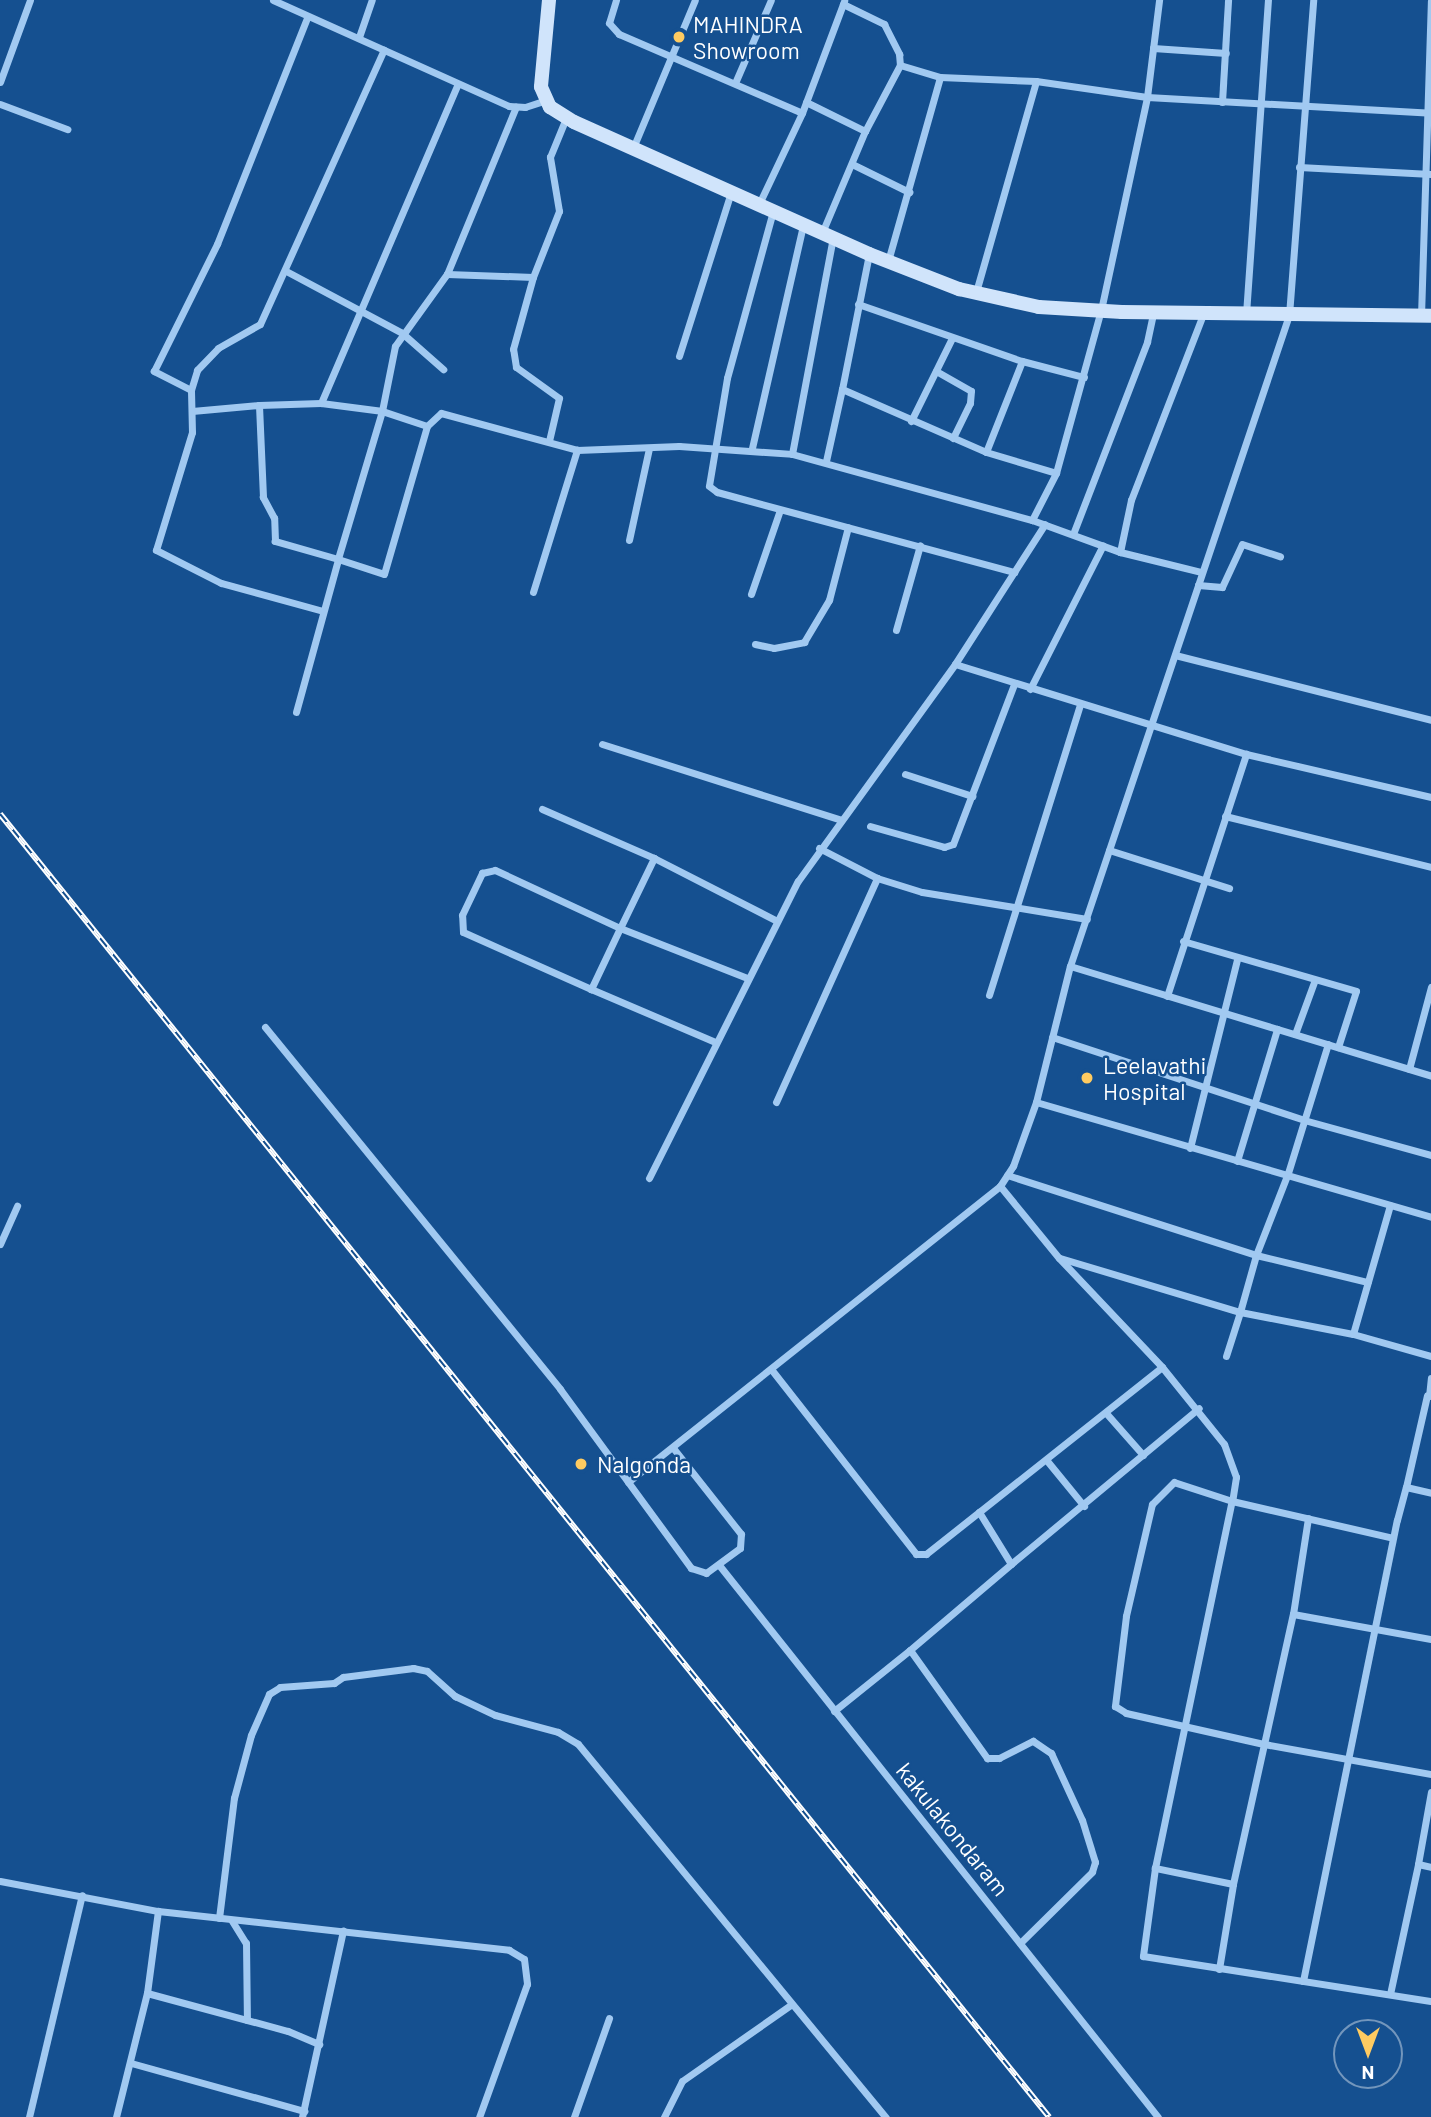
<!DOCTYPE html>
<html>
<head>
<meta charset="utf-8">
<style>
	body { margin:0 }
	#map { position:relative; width:1431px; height:2117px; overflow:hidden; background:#155090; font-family:Barlow,sans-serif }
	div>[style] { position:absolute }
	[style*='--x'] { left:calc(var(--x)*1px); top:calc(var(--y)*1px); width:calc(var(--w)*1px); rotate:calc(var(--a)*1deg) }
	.street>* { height:7px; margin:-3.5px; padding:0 3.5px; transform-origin:3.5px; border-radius:3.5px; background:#a1c9f1 }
	.secondary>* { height:14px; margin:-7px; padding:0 7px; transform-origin:7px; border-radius:7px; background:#d0e4fb }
	.rail>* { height:6px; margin-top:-3px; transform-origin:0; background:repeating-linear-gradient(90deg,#155090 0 10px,#fff 0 20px); box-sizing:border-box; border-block:2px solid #fff }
	.dots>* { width:19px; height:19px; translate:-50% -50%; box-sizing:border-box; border:4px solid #155090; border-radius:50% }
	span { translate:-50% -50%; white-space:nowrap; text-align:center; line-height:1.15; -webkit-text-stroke:5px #155090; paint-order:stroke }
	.poi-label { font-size:23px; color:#fff }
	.left { translate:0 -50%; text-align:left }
	.street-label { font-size:23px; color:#fff }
	.north { position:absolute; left:1333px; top:2019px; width:70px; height:70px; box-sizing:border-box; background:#155090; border:2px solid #7396bc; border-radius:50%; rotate:180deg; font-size:19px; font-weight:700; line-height:28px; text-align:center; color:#fff }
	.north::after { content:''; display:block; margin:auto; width:24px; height:32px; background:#ffcb61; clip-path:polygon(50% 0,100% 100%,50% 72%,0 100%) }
</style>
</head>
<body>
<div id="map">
	<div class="street">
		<div style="--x:273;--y:0;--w:259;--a:24.2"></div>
		<div style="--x:509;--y:106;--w:16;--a:4"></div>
		<div style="--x:525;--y:107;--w:23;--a:-18"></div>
		<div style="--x:616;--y:0;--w:24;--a:107"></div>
		<div style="--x:609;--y:23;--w:15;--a:48"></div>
		<div style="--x:619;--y:34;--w:199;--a:23.3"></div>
		<div style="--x:802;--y:113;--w:101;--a:115.3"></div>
		<div style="--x:843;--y:4;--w:46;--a:26"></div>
		<div style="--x:884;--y:24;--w:34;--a:63"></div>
		<div style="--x:899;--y:54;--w:11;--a:85"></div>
		<div style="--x:900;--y:65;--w:75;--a:117.9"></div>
		<div style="--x:359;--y:37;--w:39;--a:-71"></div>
		<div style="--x:1153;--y:48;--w:73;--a:3.9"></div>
		<div style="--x:900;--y:65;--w:42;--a:16.7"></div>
		<div style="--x:940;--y:77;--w:96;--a:2.4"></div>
		<div style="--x:0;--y:82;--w:87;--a:-69.9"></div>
		<div style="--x:735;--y:83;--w:90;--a:-66.6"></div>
		<div style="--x:806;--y:102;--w:66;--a:26.2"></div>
		<div style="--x:865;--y:131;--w:111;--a:112.9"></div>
		<div style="--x:1222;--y:102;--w:102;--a:-86.6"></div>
		<div style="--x:0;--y:104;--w:72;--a:20.5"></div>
		<div style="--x:802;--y:113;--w:120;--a:-69.4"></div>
		<div style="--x:633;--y:148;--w:160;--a:-67.3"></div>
		<div style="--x:852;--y:164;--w:64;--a:26.2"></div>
		<div style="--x:1299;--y:167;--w:132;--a:3"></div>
		<div style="--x:773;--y:211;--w:173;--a:105.4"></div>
		<div style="--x:727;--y:378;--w:109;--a:99.5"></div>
		<div style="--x:709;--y:486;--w:10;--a:37"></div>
		<div style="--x:717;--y:492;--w:308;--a:15.1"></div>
		<div style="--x:869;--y:254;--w:138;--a:101.3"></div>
		<div style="--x:842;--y:389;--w:157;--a:23.6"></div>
		<div style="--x:986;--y:452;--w:73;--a:16.7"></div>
		<div style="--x:888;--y:261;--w:191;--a:-74.2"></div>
		<div style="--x:286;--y:271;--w:132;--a:28.1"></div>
		<div style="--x:402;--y:333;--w:55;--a:41.3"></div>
		<div style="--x:447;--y:274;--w:86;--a:2"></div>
		<div style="--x:976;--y:292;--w:219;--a:-74.1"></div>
		<div style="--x:1036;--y:81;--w:112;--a:8.2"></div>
		<div style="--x:1147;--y:97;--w:284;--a:3.2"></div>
		<div style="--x:858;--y:304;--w:174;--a:19.2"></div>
		<div style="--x:1022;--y:361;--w:64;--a:14.5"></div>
		<div style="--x:1246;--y:314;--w:315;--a:-86"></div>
		<div style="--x:1421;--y:316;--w:315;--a:-88.2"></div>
		<div style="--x:679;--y:356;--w:172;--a:-72.4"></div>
		<div style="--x:936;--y:371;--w:40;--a:29.7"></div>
		<div style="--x:971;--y:391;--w:12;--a:95"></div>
		<div style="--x:970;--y:403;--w:39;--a:116"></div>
		<div style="--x:191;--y:390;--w:42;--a:-152.8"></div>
		<div style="--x:154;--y:371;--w:142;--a:-63.6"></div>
		<div style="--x:217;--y:244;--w:243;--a:-68.3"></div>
		<div style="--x:321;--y:403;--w:62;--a:7.5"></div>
		<div style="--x:382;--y:411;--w:154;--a:106.6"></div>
		<div style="--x:338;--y:559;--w:66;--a:-164.1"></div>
		<div style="--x:275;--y:541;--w:23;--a:-92"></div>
		<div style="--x:274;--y:518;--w:24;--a:-118"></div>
		<div style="--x:263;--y:497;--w:92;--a:-92.5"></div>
		<div style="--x:259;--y:405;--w:62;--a:-1.8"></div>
		<div style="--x:321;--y:403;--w:345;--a:-66.8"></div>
		<div style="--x:192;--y:411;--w:67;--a:-5.1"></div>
		<div style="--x:911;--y:421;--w:93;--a:-63.7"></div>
		<div style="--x:427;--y:426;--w:47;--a:-161.6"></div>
		<div style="--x:382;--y:411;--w:66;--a:-78.7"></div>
		<div style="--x:395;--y:346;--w:89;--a:-54.2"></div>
		<div style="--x:447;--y:274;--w:181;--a:-67.6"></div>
		<div style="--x:549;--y:441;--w:44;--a:-76.9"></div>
		<div style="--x:559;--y:398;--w:53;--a:-144.2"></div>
		<div style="--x:516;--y:367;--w:18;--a:-99"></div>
		<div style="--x:513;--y:349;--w:75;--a:-74.5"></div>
		<div style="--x:533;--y:277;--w:71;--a:-68.5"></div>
		<div style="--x:559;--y:211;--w:55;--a:-99.5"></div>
		<div style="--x:550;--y:157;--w:42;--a:-67.7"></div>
		<div style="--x:752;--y:448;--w:229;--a:-77.1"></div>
		<div style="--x:986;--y:452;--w:98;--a:-68.4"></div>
		<div style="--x:792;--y:454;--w:220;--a:-79.3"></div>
		<div style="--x:826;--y:461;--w:74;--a:-77.5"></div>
		<div style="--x:1032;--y:520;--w:53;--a:-62.9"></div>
		<div style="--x:1056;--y:473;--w:169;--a:-74.6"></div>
		<div style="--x:1101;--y:310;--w:218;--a:-77.8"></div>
		<div style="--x:1147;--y:97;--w:98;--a:-82.9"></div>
		<div style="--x:1073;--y:534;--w:206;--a:-68.9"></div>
		<div style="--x:1147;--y:342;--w:30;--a:-78"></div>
		<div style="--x:629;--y:540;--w:94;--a:-77.7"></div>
		<div style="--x:1120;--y:552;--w:53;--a:-78.1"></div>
		<div style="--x:1131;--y:500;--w:199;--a:-68.8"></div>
		<div style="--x:1198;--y:585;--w:24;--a:5"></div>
		<div style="--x:1222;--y:587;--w:47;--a:-65.1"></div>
		<div style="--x:1242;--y:544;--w:40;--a:18"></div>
		<div style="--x:533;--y:592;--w:149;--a:-72.8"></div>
		<div style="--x:751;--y:594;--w:89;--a:-71"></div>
		<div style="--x:323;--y:611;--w:106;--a:-164.6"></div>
		<div style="--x:221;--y:583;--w:73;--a:-153.1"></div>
		<div style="--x:156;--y:550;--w:123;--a:-73"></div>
		<div style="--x:192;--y:432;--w:42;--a:-91.4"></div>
		<div style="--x:191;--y:390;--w:21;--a:-73"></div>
		<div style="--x:197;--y:370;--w:30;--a:-46"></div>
		<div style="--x:218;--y:348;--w:48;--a:-29.7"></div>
		<div style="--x:260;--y:324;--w:301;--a:-65.7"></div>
		<div style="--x:896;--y:630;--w:88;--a:-74.2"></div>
		<div style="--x:755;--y:644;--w:19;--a:12"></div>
		<div style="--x:774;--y:648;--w:31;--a:-11"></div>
		<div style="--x:804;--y:642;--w:49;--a:-59.2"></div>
		<div style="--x:829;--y:600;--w:75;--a:-75.4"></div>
		<div style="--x:1175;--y:655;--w:264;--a:14.2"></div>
		<div style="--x:955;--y:664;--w:305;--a:17.2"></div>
		<div style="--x:1246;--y:754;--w:190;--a:13.1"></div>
		<div style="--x:1030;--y:689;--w:161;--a:-63.1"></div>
		<div style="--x:296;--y:712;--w:159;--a:-74.6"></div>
		<div style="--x:338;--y:559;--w:48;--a:18.1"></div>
		<div style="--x:384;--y:574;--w:154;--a:-73.8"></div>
		<div style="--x:427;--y:426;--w:19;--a:-43"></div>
		<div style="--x:441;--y:413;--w:141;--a:15.2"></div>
		<div style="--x:577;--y:450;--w:102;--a:-2.2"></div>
		<div style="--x:679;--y:446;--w:113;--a:4"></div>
		<div style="--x:792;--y:454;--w:249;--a:15.4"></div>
		<div style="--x:1032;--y:520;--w:94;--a:20"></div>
		<div style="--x:1120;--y:552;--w:83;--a:13.9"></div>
		<div style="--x:602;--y:744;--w:251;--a:17.6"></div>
		<div style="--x:905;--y:774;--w:71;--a:18.2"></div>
		<div style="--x:542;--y:809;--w:122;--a:23.6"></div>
		<div style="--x:654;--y:858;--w:138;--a:27.1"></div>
		<div style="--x:1225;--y:816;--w:212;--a:13.9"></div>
		<div style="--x:870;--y:826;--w:77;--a:15.8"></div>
		<div style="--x:944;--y:847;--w:9;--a:-18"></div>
		<div style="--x:953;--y:844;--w:171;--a:-69.1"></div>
		<div style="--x:819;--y:848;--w:65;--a:27.3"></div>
		<div style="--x:877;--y:878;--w:47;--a:17.3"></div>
		<div style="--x:922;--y:892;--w:167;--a:9.3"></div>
		<div style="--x:1109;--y:850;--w:126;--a:17.6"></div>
		<div style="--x:654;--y:858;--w:78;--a:115.9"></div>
		<div style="--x:620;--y:928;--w:68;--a:115.4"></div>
		<div style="--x:591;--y:989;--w:140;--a:-156"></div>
		<div style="--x:463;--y:932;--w:17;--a:-93"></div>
		<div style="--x:462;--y:915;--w:47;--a:-64.5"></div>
		<div style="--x:482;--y:873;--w:13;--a:-13"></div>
		<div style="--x:495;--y:870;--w:138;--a:24.9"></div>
		<div style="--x:620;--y:928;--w:136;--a:21.5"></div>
		<div style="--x:1183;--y:941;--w:180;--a:16.1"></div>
		<div style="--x:1356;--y:991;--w:59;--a:107.8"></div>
		<div style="--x:1070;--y:966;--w:377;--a:16.9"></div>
		<div style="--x:591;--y:989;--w:135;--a:23.1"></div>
		<div style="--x:989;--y:995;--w:304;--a:-72.6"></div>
		<div style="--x:1167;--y:996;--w:255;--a:-71.9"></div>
		<div style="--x:265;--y:1027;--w:467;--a:50.8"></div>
		<div style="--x:560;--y:1389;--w:222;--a:53.8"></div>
		<div style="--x:691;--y:1568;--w:16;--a:18"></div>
		<div style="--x:706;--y:1573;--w:42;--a:-36.3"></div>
		<div style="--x:740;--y:1548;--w:14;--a:-86"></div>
		<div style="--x:741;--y:1534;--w:110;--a:-128.3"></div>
		<div style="--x:1295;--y:1034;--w:55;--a:-69.9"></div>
		<div style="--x:1052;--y:1037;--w:265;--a:18.2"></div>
		<div style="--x:1304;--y:1120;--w:132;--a:15.4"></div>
		<div style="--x:1409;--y:1069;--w:85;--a:-75"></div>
		<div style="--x:776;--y:1102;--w:246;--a:-65.7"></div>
		<div style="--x:1036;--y:1102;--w:411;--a:16.2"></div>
		<div style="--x:1190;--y:1148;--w:195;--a:-76"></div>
		<div style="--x:1237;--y:1161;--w:138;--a:-73.1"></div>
		<div style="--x:1007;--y:1175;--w:262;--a:17.8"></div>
		<div style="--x:1256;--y:1255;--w:88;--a:-68.7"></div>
		<div style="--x:1288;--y:1173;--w:135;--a:-72.8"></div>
		<div style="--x:649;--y:1178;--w:332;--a:-63.4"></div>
		<div style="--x:798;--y:881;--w:268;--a:-54.1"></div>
		<div style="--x:955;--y:664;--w:166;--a:-57.3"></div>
		<div style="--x:1000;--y:1186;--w:93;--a:50.7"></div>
		<div style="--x:1059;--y:1258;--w:150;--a:46.6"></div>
		<div style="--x:1162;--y:1367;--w:233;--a:141.6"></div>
		<div style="--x:979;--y:1512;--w:61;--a:58.4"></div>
		<div style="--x:1011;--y:1564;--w:133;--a:139.6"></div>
		<div style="--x:910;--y:1650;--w:133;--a:54.5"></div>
		<div style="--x:987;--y:1758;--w:12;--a:0"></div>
		<div style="--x:999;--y:1758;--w:38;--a:-27"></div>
		<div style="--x:1033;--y:1741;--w:22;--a:34"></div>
		<div style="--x:1051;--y:1753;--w:74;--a:65.2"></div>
		<div style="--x:1082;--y:1820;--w:44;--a:72.8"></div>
		<div style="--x:1095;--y:1862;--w:10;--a:107"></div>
		<div style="--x:1092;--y:1872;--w:101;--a:135.4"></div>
		<div style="--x:0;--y:1244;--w:42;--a:-65.9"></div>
		<div style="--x:1060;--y:1258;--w:188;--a:16.7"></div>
		<div style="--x:1240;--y:1312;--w:59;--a:-74.3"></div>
		<div style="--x:1256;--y:1255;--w:115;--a:13.6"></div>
		<div style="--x:1353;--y:1334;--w:134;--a:-74"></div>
		<div style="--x:1226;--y:1356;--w:46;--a:-72.3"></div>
		<div style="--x:1240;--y:1312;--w:115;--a:11"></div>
		<div style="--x:1353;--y:1334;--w:81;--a:15.8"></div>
		<div style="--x:1162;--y:1367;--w:99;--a:51.2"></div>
		<div style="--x:1224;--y:1444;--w:35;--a:70"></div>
		<div style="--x:1236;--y:1477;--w:24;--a:99"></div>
		<div style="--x:1232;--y:1501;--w:61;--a:-161.9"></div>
		<div style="--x:1174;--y:1482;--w:31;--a:135"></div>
		<div style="--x:1152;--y:1504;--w:115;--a:103.1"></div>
		<div style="--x:1126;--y:1616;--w:91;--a:97"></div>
		<div style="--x:1115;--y:1706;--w:13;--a:32"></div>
		<div style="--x:1126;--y:1713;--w:141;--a:12.7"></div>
		<div style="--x:1264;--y:1744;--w:170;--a:10.2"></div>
		<div style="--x:771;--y:1369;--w:235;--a:51.9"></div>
		<div style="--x:916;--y:1554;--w:10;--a:0"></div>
		<div style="--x:926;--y:1554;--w:68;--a:-38.4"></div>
		<div style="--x:1429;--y:1396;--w:18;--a:-84"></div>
		<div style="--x:1106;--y:1413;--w:56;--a:48.6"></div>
		<div style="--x:1048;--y:1462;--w:57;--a:50.7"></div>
		<div style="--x:628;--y:1482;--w:475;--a:-38.5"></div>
		<div style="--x:1000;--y:1186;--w:24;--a:-57"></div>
		<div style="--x:1013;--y:1166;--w:68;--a:-70.2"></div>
		<div style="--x:1036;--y:1102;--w:140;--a:-76"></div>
		<div style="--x:1070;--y:966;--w:687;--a:-71.41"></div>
		<div style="--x:1289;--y:315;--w:316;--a:-85.6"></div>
		<div style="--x:1406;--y:1487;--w:94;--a:-77.1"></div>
		<div style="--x:1011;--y:1564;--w:244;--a:-39.7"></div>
		<div style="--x:719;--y:1565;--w:705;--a:51.51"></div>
		<div style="--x:1293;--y:1614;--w:97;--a:-81.1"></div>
		<div style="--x:834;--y:1711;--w:97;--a:-38.8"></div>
		<div style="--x:1418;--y:1864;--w:73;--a:-79.8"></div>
		<div style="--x:1155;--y:1868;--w:375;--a:-78.2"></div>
		<div style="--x:1232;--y:1501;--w:165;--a:12.9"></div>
		<div style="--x:0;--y:1881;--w:161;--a:10.8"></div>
		<div style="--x:158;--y:1911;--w:353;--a:6.3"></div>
		<div style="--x:509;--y:1950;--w:17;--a:31"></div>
		<div style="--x:524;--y:1959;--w:25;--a:83"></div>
		<div style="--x:527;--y:1984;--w:141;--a:109.8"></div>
		<div style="--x:1233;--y:1884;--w:80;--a:-168.4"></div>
		<div style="--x:1155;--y:1868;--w:89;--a:97.8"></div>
		<div style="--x:1143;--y:1956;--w:291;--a:8.9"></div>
		<div style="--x:219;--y:1918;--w:121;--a:-82.9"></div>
		<div style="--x:234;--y:1798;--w:65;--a:-74.9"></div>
		<div style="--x:251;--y:1735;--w:45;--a:-66.3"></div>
		<div style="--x:269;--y:1694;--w:13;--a:-32"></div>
		<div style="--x:280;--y:1687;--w:54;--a:-4.2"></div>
		<div style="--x:334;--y:1683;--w:11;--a:-34"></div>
		<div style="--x:343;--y:1677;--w:71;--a:-7.3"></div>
		<div style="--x:413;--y:1668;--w:14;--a:12"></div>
		<div style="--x:427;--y:1671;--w:38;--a:42"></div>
		<div style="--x:455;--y:1696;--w:44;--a:25.4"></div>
		<div style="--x:495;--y:1715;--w:65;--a:15.1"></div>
		<div style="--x:558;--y:1732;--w:23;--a:31"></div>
		<div style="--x:578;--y:1744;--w:484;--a:50.5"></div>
		<div style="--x:232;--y:1921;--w:26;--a:58"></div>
		<div style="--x:246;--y:1943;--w:77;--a:89.3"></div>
		<div style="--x:1219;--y:1969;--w:86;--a:-80.6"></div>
		<div style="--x:1233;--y:1884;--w:277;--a:-77.5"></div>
		<div style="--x:1293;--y:1614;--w:140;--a:10.3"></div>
		<div style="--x:1303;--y:1981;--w:470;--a:-78.5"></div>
		<div style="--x:1397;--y:1520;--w:34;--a:-75"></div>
		<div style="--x:1406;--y:1487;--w:26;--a:13"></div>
		<div style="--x:147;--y:1993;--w:146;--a:15.1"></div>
		<div style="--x:288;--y:2031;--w:34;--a:23"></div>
		<div style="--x:1390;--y:1994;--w:133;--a:-77.8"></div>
		<div style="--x:1418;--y:1864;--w:13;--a:13"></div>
		<div style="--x:131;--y:2063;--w:180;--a:15.5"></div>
		<div style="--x:29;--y:2117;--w:228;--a:-76.6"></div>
		<div style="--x:116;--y:2117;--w:128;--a:-76"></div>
		<div style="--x:147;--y:1993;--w:83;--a:-82.4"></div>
		<div style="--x:302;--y:2117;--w:191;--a:-77.6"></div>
		<div style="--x:574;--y:2117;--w:105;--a:-70.5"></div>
		<div style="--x:664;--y:2117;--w:40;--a:-63.4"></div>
		<div style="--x:682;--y:2081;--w:134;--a:-35"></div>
	</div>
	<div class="secondary">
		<div style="--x:549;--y:0;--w:87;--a:95.3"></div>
		<div style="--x:541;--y:87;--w:22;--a:66"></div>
		<div style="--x:550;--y:107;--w:28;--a:32"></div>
		<div style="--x:574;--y:122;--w:323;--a:24.1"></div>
		<div style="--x:869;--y:254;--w:97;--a:21.3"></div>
		<div style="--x:959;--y:289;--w:82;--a:12.7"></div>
		<div style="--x:1039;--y:307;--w:83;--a:3.4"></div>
		<div style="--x:1122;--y:312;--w:309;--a:0.7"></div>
	</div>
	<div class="rail">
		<div style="--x:0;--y:814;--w:1673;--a:51.16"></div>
	</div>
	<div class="dots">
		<div style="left:679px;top:37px;background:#ffcb61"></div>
		<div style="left:1087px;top:1078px;background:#ffcb61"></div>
		<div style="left:581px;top:1464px;background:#ffcb61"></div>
	</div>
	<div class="poi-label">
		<span class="left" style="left:693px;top:37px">MAHINDRA<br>Showroom</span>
		<span class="left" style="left:1103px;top:1078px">Leelavathi<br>Hospital</span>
		<span class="left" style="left:597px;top:1464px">Nalgonda</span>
	</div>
	<div class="street-label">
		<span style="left:953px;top:1829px;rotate:51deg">kakulakondaram</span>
	</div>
	<div class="north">N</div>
</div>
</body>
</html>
